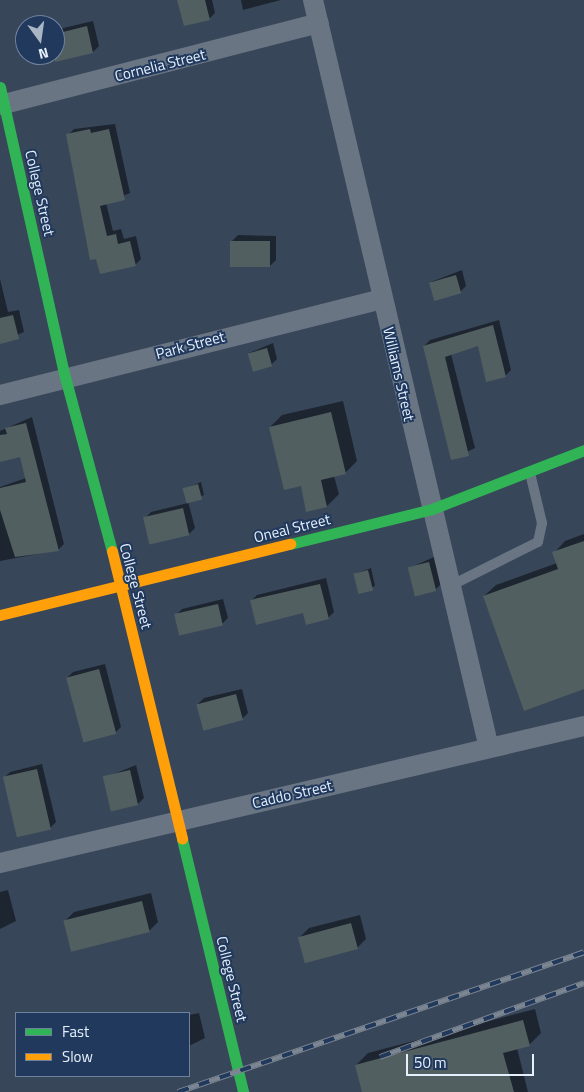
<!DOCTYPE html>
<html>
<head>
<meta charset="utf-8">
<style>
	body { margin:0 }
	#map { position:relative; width:584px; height:1092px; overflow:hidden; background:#38465a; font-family:"Titillium Web",sans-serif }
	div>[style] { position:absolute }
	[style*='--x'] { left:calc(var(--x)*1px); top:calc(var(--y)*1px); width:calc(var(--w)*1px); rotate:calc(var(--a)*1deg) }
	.shadow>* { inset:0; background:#0007 }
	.building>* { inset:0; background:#525f60; transform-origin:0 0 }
	.lane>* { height:10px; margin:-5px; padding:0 5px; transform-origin:5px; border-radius:5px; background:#6a7583 }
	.street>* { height:20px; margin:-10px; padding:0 10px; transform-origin:10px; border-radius:10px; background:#6a7583 }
	.fast>* { height:11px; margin:-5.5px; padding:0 5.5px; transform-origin:5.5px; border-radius:5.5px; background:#30b455 }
	.slow>* { height:11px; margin:-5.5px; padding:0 5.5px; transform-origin:5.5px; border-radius:5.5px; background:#ff9f0a }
	.rail>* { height:5.5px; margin-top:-2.75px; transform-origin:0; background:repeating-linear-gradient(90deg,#20395d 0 11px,#7c8692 0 22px); box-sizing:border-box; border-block:1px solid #7c8692 }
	span { translate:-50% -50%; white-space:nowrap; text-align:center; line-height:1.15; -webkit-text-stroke:4px #20395d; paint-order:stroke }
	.street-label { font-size:15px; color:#e6f0fd }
	.legend { position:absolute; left:15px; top:1012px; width:175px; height:65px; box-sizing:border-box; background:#20395d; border:1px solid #6f829d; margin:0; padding:6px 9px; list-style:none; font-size:15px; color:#e6f0fd }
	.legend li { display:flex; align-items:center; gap:10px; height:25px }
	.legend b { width:25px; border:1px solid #6f829d }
	.north { position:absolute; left:15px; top:15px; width:50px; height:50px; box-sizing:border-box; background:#20395d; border:1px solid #6f829d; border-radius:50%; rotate:166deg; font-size:14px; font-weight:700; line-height:20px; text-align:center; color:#e6f0fd }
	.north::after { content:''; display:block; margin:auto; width:18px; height:22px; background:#a9b4c4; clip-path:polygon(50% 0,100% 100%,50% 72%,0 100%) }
	.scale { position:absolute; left:406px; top:1054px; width:128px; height:22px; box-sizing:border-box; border:2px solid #e6f0fd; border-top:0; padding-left:6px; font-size:15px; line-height:18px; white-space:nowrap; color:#e6f0fd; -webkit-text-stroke:4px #20395d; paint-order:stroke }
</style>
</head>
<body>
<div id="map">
	<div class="shadow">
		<div style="clip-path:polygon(179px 0,212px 0,215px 13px,209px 19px)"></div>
		<div style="clip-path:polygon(241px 0,281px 0,243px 10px)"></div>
		<div style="clip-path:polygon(93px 21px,99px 46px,93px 52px,54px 61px,55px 30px)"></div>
		<div style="clip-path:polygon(115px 124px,130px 193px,106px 203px,113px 231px,121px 229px,124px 239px,136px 236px,141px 259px,135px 265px,101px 273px,68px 135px,74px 129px)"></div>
		<div style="clip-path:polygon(238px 235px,276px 236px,276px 260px,270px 266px,232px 241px)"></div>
		<div style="clip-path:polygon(462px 270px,466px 286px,460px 292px,431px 282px)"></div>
		<div style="clip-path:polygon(0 279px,8px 312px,19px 310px,24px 332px,0 342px)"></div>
		<div style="clip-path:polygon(499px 320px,511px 370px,505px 376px,478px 344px,451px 354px,475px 448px,452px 459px,424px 346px,430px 340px)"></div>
		<div style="clip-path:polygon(273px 343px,277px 359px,271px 365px,249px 353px)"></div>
		<div style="clip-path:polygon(343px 401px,357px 461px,345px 473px,334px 476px,339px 494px,327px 506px,301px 485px,270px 427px,282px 415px)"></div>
		<div style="clip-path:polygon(32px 417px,64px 544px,58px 550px,0 561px,0 487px,26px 478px,21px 456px,0 461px,0 431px)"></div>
		<div style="clip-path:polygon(201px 482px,204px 495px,188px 501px,195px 528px,189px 534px,145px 518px,151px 512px,188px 503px,184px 489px)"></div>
		<div style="clip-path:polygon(584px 534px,584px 688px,484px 596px,496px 585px,557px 563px,554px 553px,565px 541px)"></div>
		<div style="clip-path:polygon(434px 557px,441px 584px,435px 590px,409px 568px)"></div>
		<div style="clip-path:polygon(371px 568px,375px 586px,360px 592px,355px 574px)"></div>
		<div style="clip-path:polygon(326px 578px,334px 612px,328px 618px,251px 601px,257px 595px)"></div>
		<div style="clip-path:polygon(223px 599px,228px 618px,222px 624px,176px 615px,182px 609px)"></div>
		<div style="clip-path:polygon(105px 664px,121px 727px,115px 733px,67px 678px,73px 672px)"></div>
		<div style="clip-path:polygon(242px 689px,248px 713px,242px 719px,198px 704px,204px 698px)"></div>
		<div style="clip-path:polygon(42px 764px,56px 822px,50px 828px,4px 778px,10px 772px)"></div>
		<div style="clip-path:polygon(136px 765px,144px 798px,138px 804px,104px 778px)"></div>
		<div style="clip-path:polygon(8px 890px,16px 921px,0 929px,0 892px)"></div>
		<div style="clip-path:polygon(151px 893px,158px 922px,149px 931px,65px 921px,74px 912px)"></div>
		<div style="clip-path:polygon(360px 915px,366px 939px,357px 948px,300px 937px,309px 928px)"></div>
		<div style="clip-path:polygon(535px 1009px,541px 1033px,529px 1045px,517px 1048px,528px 1092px,363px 1092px,356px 1065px,368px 1053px)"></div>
		<div style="clip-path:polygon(199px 1013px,205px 1038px,189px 1046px,189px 1015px)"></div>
	</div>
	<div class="building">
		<div style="clip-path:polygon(177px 0,205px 0,210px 20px,184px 26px)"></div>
		<div style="clip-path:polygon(87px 26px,93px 53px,55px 62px,55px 34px)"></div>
		<div style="clip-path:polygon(90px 129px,91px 133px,109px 129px,125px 200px,100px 206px,107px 236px,116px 234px,118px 244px,130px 241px,136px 266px,100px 274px,96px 259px,90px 260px,66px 134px)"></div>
		<div style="left:230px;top:241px;width:40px;height:26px"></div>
		<div style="left:456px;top:275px;width:19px;height:28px;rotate:74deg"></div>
		<div style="clip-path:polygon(13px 315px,19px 339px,0 344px,0 318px)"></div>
		<div style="clip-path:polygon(493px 325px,506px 377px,486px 382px,478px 346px,445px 357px,469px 456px,451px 460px,423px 346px)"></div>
		<div style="left:267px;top:348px;width:19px;height:20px;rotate:74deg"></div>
		<div style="clip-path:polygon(331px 412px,346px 474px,321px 480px,327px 507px,306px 512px,301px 486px,284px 490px,269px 427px)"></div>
		<div style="clip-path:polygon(26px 423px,59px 551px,15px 557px,0 510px,0 488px,26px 482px,20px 457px,0 462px,0 435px,7px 434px,5px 428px)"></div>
		<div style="left:198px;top:484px;width:16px;height:16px;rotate:75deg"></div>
		<div style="left:183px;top:508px;width:28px;height:41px;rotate:77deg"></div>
		<div style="clip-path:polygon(584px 541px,584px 689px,524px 711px,483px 596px,558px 569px,552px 552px)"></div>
		<div style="left:429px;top:562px;width:30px;height:22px;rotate:76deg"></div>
		<div style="left:368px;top:570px;width:21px;height:15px;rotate:76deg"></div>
		<div style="clip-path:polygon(320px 584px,329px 619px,306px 625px,303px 613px,256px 625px,250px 600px)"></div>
		<div style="left:218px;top:604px;width:22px;height:45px;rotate:77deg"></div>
		<div style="left:99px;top:669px;width:67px;height:34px;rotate:75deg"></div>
		<div style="left:236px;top:694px;width:27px;height:41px;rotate:75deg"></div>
		<div style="left:37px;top:769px;width:62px;height:35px;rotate:77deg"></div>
		<div style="left:130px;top:770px;width:36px;height:28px;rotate:77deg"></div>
		<div style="left:142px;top:901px;width:32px;height:81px;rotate:76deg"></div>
		<div style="left:351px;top:923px;width:27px;height:55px;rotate:75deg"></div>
		<div style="clip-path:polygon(523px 1020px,530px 1046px,503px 1053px,514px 1092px,362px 1092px,355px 1065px)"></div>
	</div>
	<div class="lane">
		<div style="--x:450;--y:586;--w:98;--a:-26.6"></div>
		<div style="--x:538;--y:542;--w:19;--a:-78"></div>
		<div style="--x:542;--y:523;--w:51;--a:-103.5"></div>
	</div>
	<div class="street">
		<div style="--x:313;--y:0;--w:768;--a:76.76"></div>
		<div style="--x:0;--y:105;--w:329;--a:-14.4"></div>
		<div style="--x:0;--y:395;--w:393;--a:-14.1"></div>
		<div style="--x:0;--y:863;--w:600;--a:-13.2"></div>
	</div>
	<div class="fast">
		<div style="--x:0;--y:87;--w:297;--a:77.4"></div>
		<div style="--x:65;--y:377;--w:180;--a:74.9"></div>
		<div style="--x:290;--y:544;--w:146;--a:-13.8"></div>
		<div style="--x:432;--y:509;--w:163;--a:-21.2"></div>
		<div style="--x:182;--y:839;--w:260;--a:76.4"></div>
	</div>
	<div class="slow">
		<div style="--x:112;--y:551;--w:296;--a:76.3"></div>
		<div style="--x:0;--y:615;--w:299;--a:-13.8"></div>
	</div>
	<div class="rail">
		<div style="--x:380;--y:1057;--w:217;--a:-19.9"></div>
		<div style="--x:178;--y:1092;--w:429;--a:-19"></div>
	</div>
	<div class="street-label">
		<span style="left:160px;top:65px;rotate:-14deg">Cornelia Street</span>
		<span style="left:40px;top:193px;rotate:77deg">College Street</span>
		<span style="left:190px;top:345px;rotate:-15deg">Park Street</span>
		<span style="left:399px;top:374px;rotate:77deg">Williams Street</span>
		<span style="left:292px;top:528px;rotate:-14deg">Oneal Street</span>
		<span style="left:136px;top:586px;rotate:75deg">College Street</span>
		<span style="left:292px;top:794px;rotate:-13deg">Caddo Street</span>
		<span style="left:232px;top:979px;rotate:76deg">College Street</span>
	</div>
	<ul class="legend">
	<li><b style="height:6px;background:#30b455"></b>Fast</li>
	<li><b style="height:6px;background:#ff9f0a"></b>Slow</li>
	</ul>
	<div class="north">N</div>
	<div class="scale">50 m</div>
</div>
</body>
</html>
